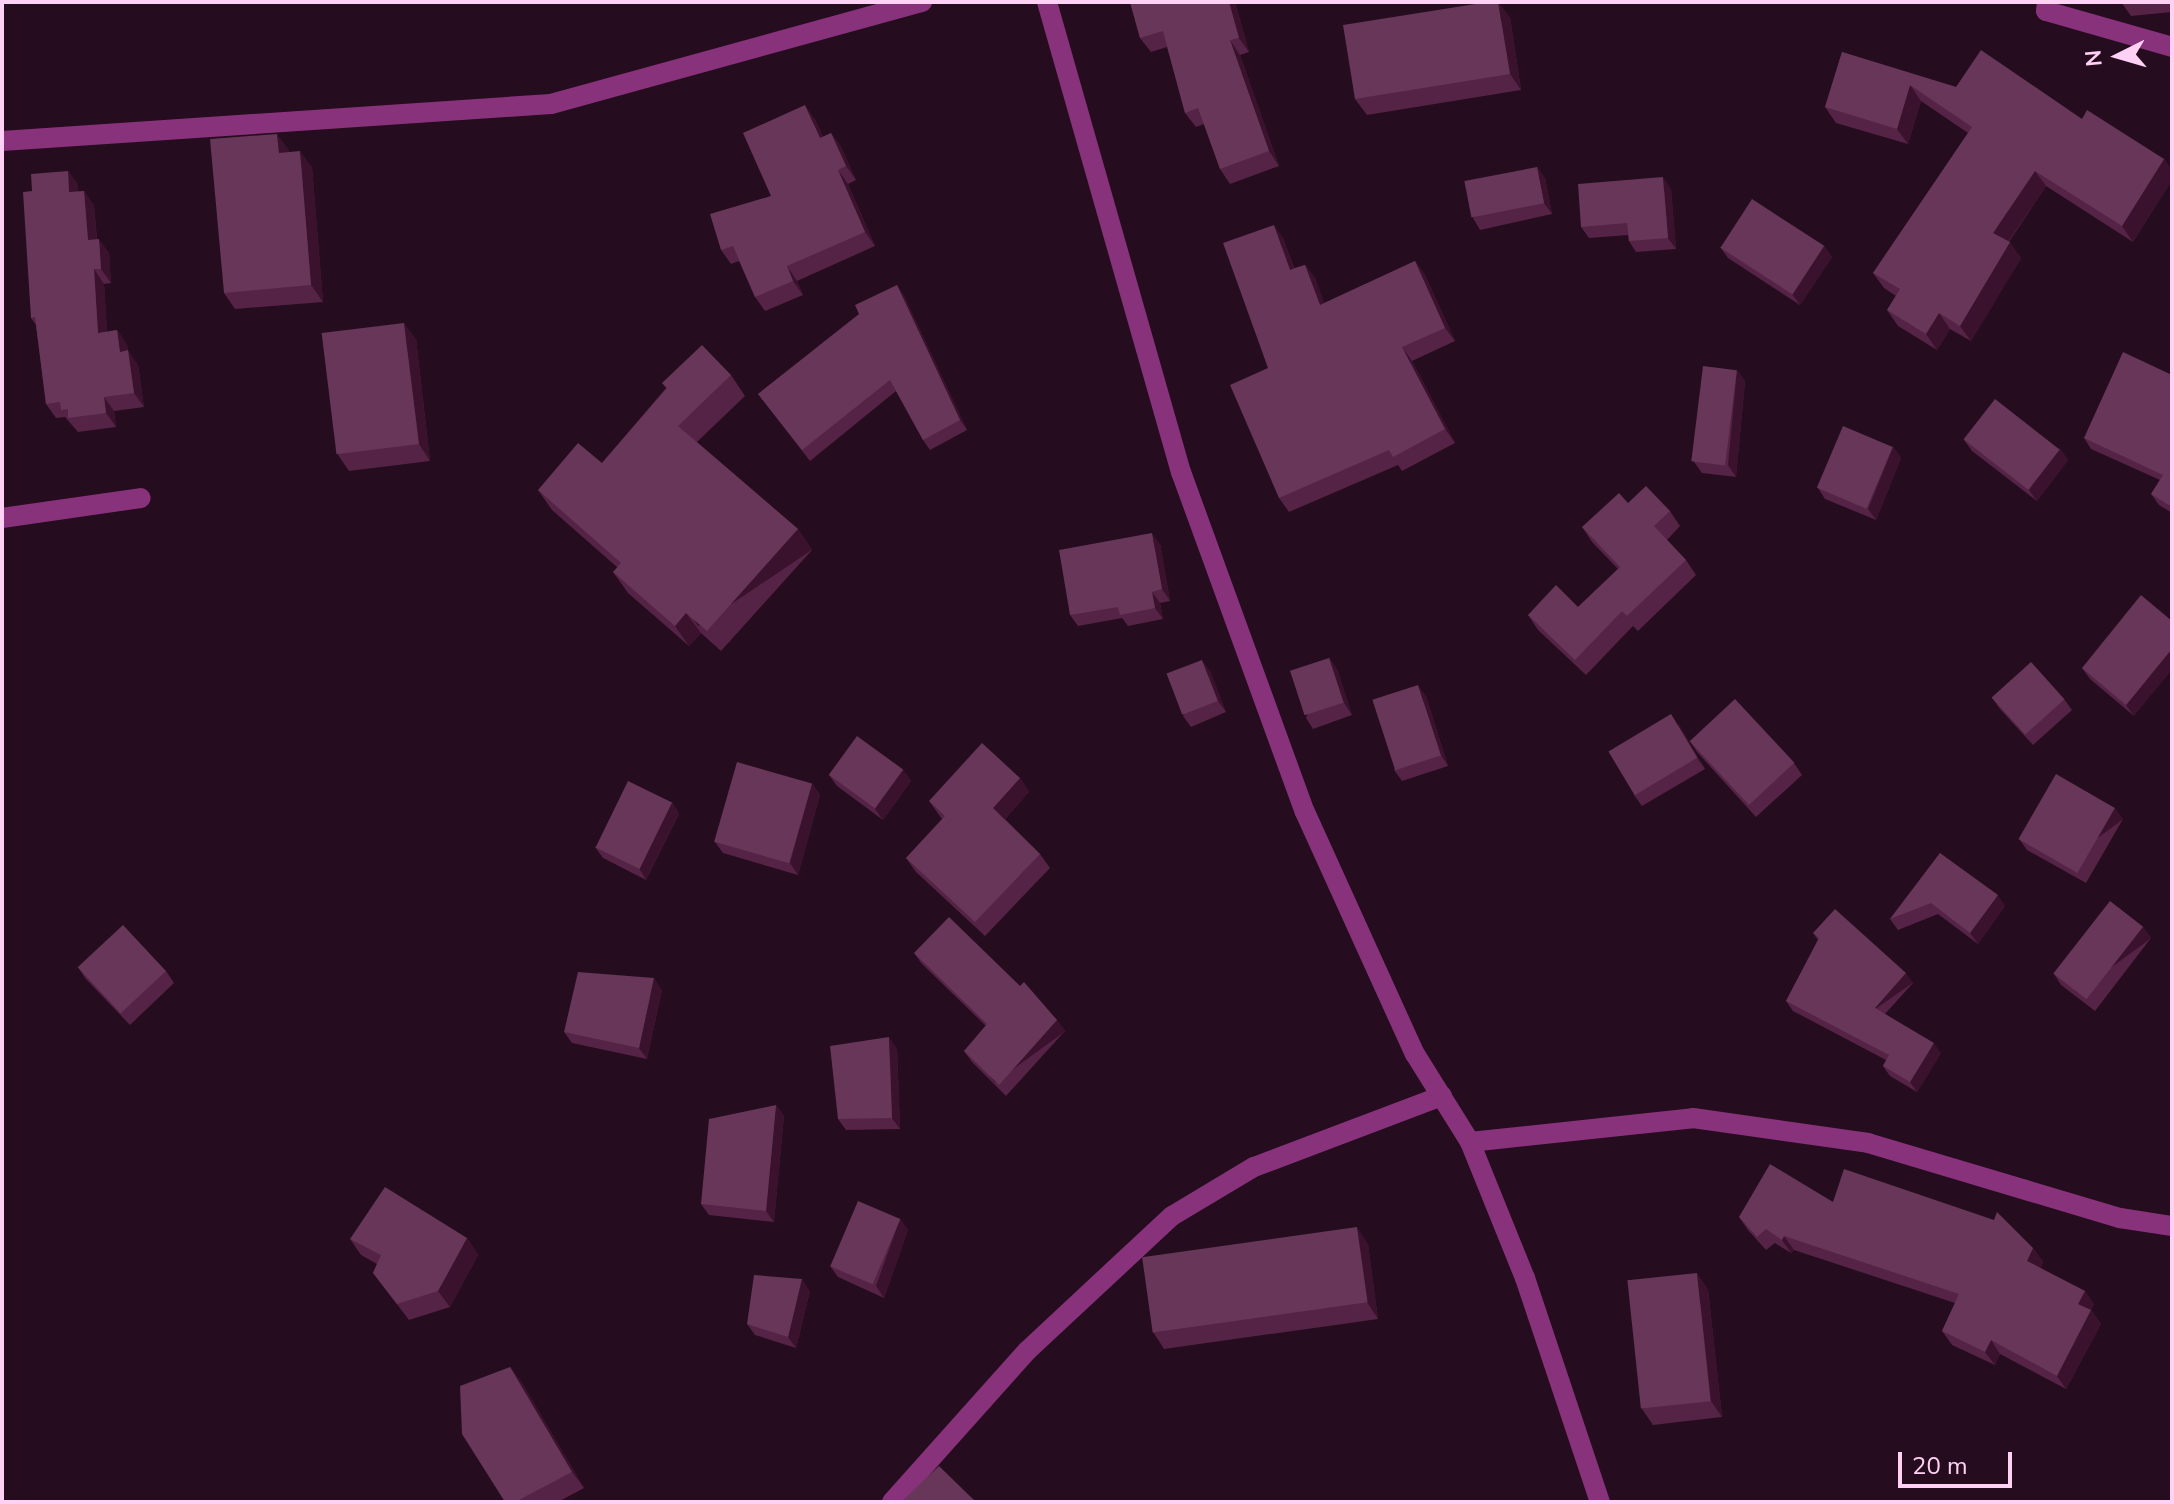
<!DOCTYPE html>
<html>
<head>
<meta charset="utf-8">
<style>
	body { margin:0 }
	#map { position:relative; width:2174px; height:1504px; overflow:hidden; background:#250c1e; font-family:"Nunito Sans",sans-serif }
	div>[style] { position:absolute }
	[style*='--x'] { left:calc(var(--x)*1px); top:calc(var(--y)*1px); width:calc(var(--w)*1px); rotate:calc(var(--a)*1deg) }
	.minor>* { height:20px; margin:-10px; padding:0 10px; transform-origin:10px; border-radius:10px; background:#89327c }
	.wall>* { inset:0; background:#552345 }
	.shaded-wall>* { inset:0; background:#3a122e; transform-origin:0 0 }
	.building>* { inset:0; background:#673658; transform-origin:0 0 }
	span { translate:-50% -50%; white-space:nowrap; text-align:center; line-height:1.15; -webkit-text-stroke:6px #250c1e; paint-order:stroke }
	.frame { position:absolute; inset:0; border:4px solid #ffd1f4; pointer-events:none }
	.north { position:absolute; left:2078px; top:16px; width:80px; height:80px; -webkit-text-stroke:6px #250c1e; paint-order:stroke; rotate:265deg; font-size:22px; font-weight:700; line-height:32px; text-align:center; color:#ffd1f4 }
	.north::after { content:''; display:block; margin:auto; width:28px; height:36px; background:#ffd1f4; clip-path:polygon(50% 0,100% 100%,50% 72%,0 100%) }
	.scale { position:absolute; left:1898px; top:1452px; width:114px; height:36px; box-sizing:border-box; border:4px solid #ffd1f4; border-top:0; padding-left:10px; font-size:24px; line-height:28px; white-space:nowrap; color:#ffd1f4; -webkit-text-stroke:6px #250c1e; paint-order:stroke }
</style>
</head>
<body>
<div id="map">
	<div class="minor">
		<div style="--x:1047;--y:2;--w:489;--a:74.1"></div>
		<div style="--x:1181;--y:472;--w:362;--a:70"></div>
		<div style="--x:1305;--y:812;--w:266;--a:65.6"></div>
		<div style="--x:1415;--y:1054;--w:104;--a:58"></div>
		<div style="--x:1470;--y:1142;--w:147;--a:68"></div>
		<div style="--x:1525;--y:1278;--w:236;--a:71.5"></div>
		<div style="--x:2047;--y:2;--w:9;--a:96"></div>
		<div style="--x:2046;--y:11;--w:131;--a:15.9"></div>
		<div style="--x:2;--y:141;--w:550;--a:-3.86"></div>
		<div style="--x:551;--y:104;--w:385;--a:-15.4"></div>
		<div style="--x:2;--y:518;--w:140;--a:-8.2"></div>
		<div style="--x:1470;--y:1142;--w:224;--a:-6.1"></div>
		<div style="--x:1693;--y:1118;--w:177;--a:8.1"></div>
		<div style="--x:1868;--y:1143;--w:263;--a:16.6"></div>
		<div style="--x:2120;--y:1218;--w:53;--a:8.7"></div>
		<div style="--x:892;--y:1502;--w:203;--a:-48.2"></div>
		<div style="--x:1027;--y:1351;--w:198;--a:-43"></div>
		<div style="--x:1172;--y:1216;--w:96;--a:-30.9"></div>
		<div style="--x:1254;--y:1167;--w:201;--a:-20.7"></div>
	</div>
	<div class="wall">
		<div style="clip-path:polygon(1130px 2px,1235px 2px,1249px 52px,1240px 55px,1279px 166px,1230px 184px,1220px 169px,1204px 124px,1196px 127px,1185px 113px,1167px 47px,1151px 52px,1140px 38px)"></div>
		<div style="clip-path:polygon(2121px 2px,2172px 2px,2172px 12px,2131px 16px)"></div>
		<div style="clip-path:polygon(1510px 17px,1521px 90px,1367px 115px,1355px 99px)"></div>
		<div style="clip-path:polygon(1842px 52px,1956px 87px,2082px 119px,2164px 159px,2172px 171px,2172px 180px,2133px 242px,2046px 186px,2009px 242px,2021px 258px,1971px 341px,1950px 329px,1937px 350px,1898px 326px,1887px 310px,1896px 296px,1884px 288px,1873px 273px,1968px 133px,1921px 101px,1908px 144px,1836px 123px,1825px 107px)"></div>
		<div style="clip-path:polygon(815px 119px,823px 137px,831px 133px,841px 147px,856px 180px,848px 184px,875px 246px,797px 281px,803px 295px,765px 311px,755px 297px,739px 261px,731px 264px,721px 250px,771px 196px)"></div>
		<div style="clip-path:polygon(289px 150px,289px 152px,312px 167px,323px 302px,235px 309px,224px 293px)"></div>
		<div style="clip-path:polygon(1537px 167px,1545px 178px,1552px 214px,1480px 230px,1473px 218px)"></div>
		<div style="clip-path:polygon(68px 171px,78px 185px,78px 192px,84px 191px,94px 206px,97px 239px,109px 253px,111px 283px,104px 284px,107px 332px,117px 330px,127px 345px,128px 351px,138px 365px,144px 407px,114px 411px,116px 427px,78px 432px,65px 417px,56px 418px,46px 404px,36px 325px,31px 318px,32px 191px)"></div>
		<div style="clip-path:polygon(1671px 189px,1676px 249px,1636px 252px,1629px 241px,1628px 235px,1589px 238px,1581px 227px)"></div>
		<div style="clip-path:polygon(1283px 238px,1294px 268px,1305px 265px,1315px 278px,1324px 303px,1415px 261px,1425px 275px,1455px 341px,1412px 361px,1455px 443px,1402px 471px,1398px 465px,1289px 512px,1279px 498px,1268px 368px)"></div>
		<div style="clip-path:polygon(1824px 246px,1832px 257px,1800px 305px,1728px 258px,1720px 247px)"></div>
		<div style="clip-path:polygon(897px 285px,904px 296px,967px 430px,930px 450px,923px 440px,896px 391px,810px 461px,758px 394px)"></div>
		<div style="clip-path:polygon(416px 339px,430px 461px,349px 471px,338px 455px)"></div>
		<div style="clip-path:polygon(1737px 370px,1745px 381px,1736px 477px,1702px 473px,1694px 462px)"></div>
		<div style="clip-path:polygon(731px 375px,745px 396px,697px 442px,798px 529px,812px 550px,721px 651px,701px 633px,689px 646px,628px 593px,613px 572px,618px 568px,552px 510px,538px 490px,602px 463px,666px 388px,662px 383px)"></div>
		<div style="clip-path:polygon(2172px 375px,2172px 513px,2159px 505px,2151px 494px,2160px 480px,2091px 449px,2084px 438px)"></div>
		<div style="clip-path:polygon(1964px 440px,2060px 449px,2068px 460px,2037px 501px,1972px 451px)"></div>
		<div style="clip-path:polygon(1893px 447px,1901px 458px,1876px 520px,1825px 499px,1818px 488px)"></div>
		<div style="clip-path:polygon(1628px 503px,1670px 511px,1680px 526px,1667px 540px,1686px 560px,1696px 575px,1638px 631px,1633px 626px,1586px 675px,1538px 630px,1528px 615px,1578px 607px,1618px 569px,1592px 542px,1582px 527px)"></div>
		<div style="clip-path:polygon(1160px 544px,1170px 601px,1160px 603px,1163px 619px,1128px 626px,1122px 618px,1078px 626px,1070px 615px)"></div>
		<div style="clip-path:polygon(2172px 621px,2134px 716px,2090px 679px,2082px 668px)"></div>
		<div style="clip-path:polygon(1329px 658px,1337px 669px,1352px 715px,1313px 729px,1306px 718px)"></div>
		<div style="clip-path:polygon(1210px 671px,1226px 712px,1191px 727px,1183px 716px)"></div>
		<div style="clip-path:polygon(1426px 696px,1448px 766px,1402px 781px,1394px 770px)"></div>
		<div style="clip-path:polygon(1992px 698px,2064px 699px,2072px 710px,2033px 745px,2000px 709px)"></div>
		<div style="clip-path:polygon(1679px 725px,1705px 769px,1642px 806px,1634px 795px)"></div>
		<div style="clip-path:polygon(1690px 741px,1794px 763px,1802px 775px,1756px 817px,1697px 752px)"></div>
		<div style="clip-path:polygon(903px 770px,911px 781px,883px 820px,837px 786px,829px 775px)"></div>
		<div style="clip-path:polygon(1020px 778px,1029px 792px,1005px 819px,1040px 854px,1050px 868px,985px 936px,916px 872px,906px 858px,942px 819px,929px 801px)"></div>
		<div style="clip-path:polygon(812px 784px,820px 795px,798px 875px,723px 853px,715px 842px)"></div>
		<div style="clip-path:polygon(672px 802px,679px 814px,646px 880px,603px 858px,595px 847px)"></div>
		<div style="clip-path:polygon(2123px 819px,2086px 883px,2027px 850px,2019px 839px)"></div>
		<div style="clip-path:polygon(1940px 853px,2005px 906px,1978px 944px,1938px 914px,1898px 930px,1890px 919px)"></div>
		<div style="clip-path:polygon(2143px 927px,2151px 938px,2095px 1011px,2061px 985px,2054px 974px)"></div>
		<div style="clip-path:polygon(1813px 933px,1913px 983px,1885px 1014px,1941px 1053px,1917px 1092px,1890px 1076px,1883px 1066px,1886px 1060px,1793px 1011px,1786px 1001px,1818px 940px)"></div>
		<div style="clip-path:polygon(914px 953px,1020px 986px,1057px 1020px,1065px 1031px,1006px 1096px,972px 1062px,964px 1051px,986px 1026px,922px 964px)"></div>
		<div style="clip-path:polygon(78px 967px,166px 971px,174px 983px,130px 1025px,85px 978px)"></div>
		<div style="clip-path:polygon(662px 990px,647px 1059px,572px 1043px,564px 1032px)"></div>
		<div style="clip-path:polygon(897px 1048px,900px 1129px,846px 1130px,838px 1119px)"></div>
		<div style="clip-path:polygon(776px 1105px,784px 1116px,774px 1222px,709px 1215px,701px 1204px)"></div>
		<div style="clip-path:polygon(1833px 1202px,2033px 1248px,2043px 1262px,2040px 1268px,2085px 1291px,2094px 1304px,2091px 1310px,2101px 1324px,2066px 1389px,2000px 1354px,1995px 1365px,1952px 1345px,1942px 1331px,1955px 1303px,1794px 1250px,1791px 1253px,1775px 1243px,1766px 1250px,1748px 1230px,1739px 1217px)"></div>
		<div style="clip-path:polygon(900px 1219px,908px 1230px,884px 1298px,838px 1277px,830px 1266px)"></div>
		<div style="clip-path:polygon(467px 1238px,478px 1255px,450px 1307px,409px 1320px,373px 1273px,377px 1264px,361px 1255px,350px 1239px)"></div>
		<div style="clip-path:polygon(1368px 1244px,1378px 1319px,1164px 1349px,1153px 1332px)"></div>
		<div style="clip-path:polygon(1708px 1289px,1722px 1417px,1653px 1425px,1642px 1409px)"></div>
		<div style="clip-path:polygon(810px 1291px,796px 1348px,755px 1335px,747px 1324px)"></div>
		<div style="clip-path:polygon(510px 1367px,522px 1383px,584px 1488px,558px 1502px,505px 1502px)"></div>
	</div>
	<div class="shaded-wall">
		<div style="clip-path:polygon(1229px 2px,1235px 2px,1249px 52px,1239px 38px)"></div>
		<div style="clip-path:polygon(1498px 2px,1510px 17px,1521px 90px,1510px 74px)"></div>
		<div style="clip-path:polygon(1230px 40px,1240px 55px,1279px 166px,1269px 151px)"></div>
		<div style="clip-path:polygon(1910px 85px,1921px 101px,1908px 144px,1897px 129px)"></div>
		<div style="clip-path:polygon(805px 105px,815px 119px,830px 152px,820px 138px)"></div>
		<div style="clip-path:polygon(831px 133px,841px 147px,856px 180px,846px 166px)"></div>
		<div style="clip-path:polygon(277px 134px,289px 150px,290px 169px,279px 153px)"></div>
		<div style="clip-path:polygon(300px 151px,312px 167px,323px 302px,311px 285px)"></div>
		<div style="clip-path:polygon(2164px 159px,2172px 171px,2172px 180px,2133px 242px,2122px 226px)"></div>
		<div style="clip-path:polygon(1537px 167px,1545px 178px,1552px 214px,1544px 203px)"></div>
		<div style="clip-path:polygon(838px 170px,848px 184px,875px 246px,865px 232px)"></div>
		<div style="clip-path:polygon(68px 171px,78px 185px,79px 206px,69px 192px)"></div>
		<div style="clip-path:polygon(2035px 171px,2046px 186px,2004px 248px,1993px 233px)"></div>
		<div style="clip-path:polygon(1663px 177px,1671px 189px,1676px 249px,1668px 238px)"></div>
		<div style="clip-path:polygon(84px 191px,94px 206px,98px 254px,88px 240px)"></div>
		<div style="clip-path:polygon(1274px 225px,1283px 238px,1299px 284px,1290px 270px)"></div>
		<div style="clip-path:polygon(99px 239px,109px 253px,111px 283px,101px 269px)"></div>
		<div style="clip-path:polygon(2010px 242px,2021px 258px,1971px 341px,1960px 326px)"></div>
		<div style="clip-path:polygon(1824px 246px,1832px 257px,1800px 305px,1792px 294px)"></div>
		<div style="clip-path:polygon(1415px 261px,1425px 275px,1455px 341px,1445px 328px)"></div>
		<div style="clip-path:polygon(1305px 265px,1315px 278px,1330px 318px,1320px 305px)"></div>
		<div style="clip-path:polygon(787px 266px,797px 281px,803px 295px,793px 281px)"></div>
		<div style="clip-path:polygon(94px 269px,104px 284px,108px 347px,98px 333px)"></div>
		<div style="clip-path:polygon(897px 285px,904px 296px,967px 430px,960px 420px)"></div>
		<div style="clip-path:polygon(1939px 313px,1950px 329px,1937px 350px,1926px 334px)"></div>
		<div style="clip-path:polygon(404px 323px,416px 339px,430px 461px,419px 444px)"></div>
		<div style="clip-path:polygon(117px 330px,127px 345px,130px 366px,120px 352px)"></div>
		<div style="clip-path:polygon(1402px 347px,1412px 361px,1455px 443px,1445px 429px)"></div>
		<div style="clip-path:polygon(128px 350px,138px 365px,144px 407px,134px 393px)"></div>
		<div style="clip-path:polygon(1737px 370px,1745px 381px,1736px 477px,1728px 465px)"></div>
		<div style="clip-path:polygon(104px 397px,114px 411px,116px 427px,106px 413px)"></div>
		<div style="clip-path:polygon(1893px 447px,1901px 458px,1876px 520px,1868px 509px)"></div>
		<div style="clip-path:polygon(2060px 449px,2068px 460px,2037px 501px,2029px 490px)"></div>
		<div style="left:798px;top:529px;width:25px;height:137px;rotate:56deg"></div>
		<div style="clip-path:polygon(1152px 533px,1160px 544px,1170px 601px,1162px 589px)"></div>
		<div style="clip-path:polygon(1152px 592px,1160px 603px,1163px 619px,1155px 608px)"></div>
		<div style="clip-path:polygon(686px 613px,701px 633px,689px 646px,675px 626px)"></div>
		<div style="clip-path:polygon(2172px 649px,2172px 670px,2134px 716px,2126px 705px)"></div>
		<div style="clip-path:polygon(1329px 658px,1337px 669px,1352px 715px,1344px 703px)"></div>
		<div style="clip-path:polygon(1202px 660px,1210px 671px,1226px 712px,1218px 701px)"></div>
		<div style="clip-path:polygon(1418px 685px,1426px 696px,1448px 766px,1441px 755px)"></div>
		<div style="clip-path:polygon(1671px 714px,1679px 725px,1705px 769px,1697px 758px)"></div>
		<div style="clip-path:polygon(903px 770px,911px 781px,883px 820px,875px 809px)"></div>
		<div style="clip-path:polygon(1020px 778px,1029px 792px,1003px 822px,993px 808px)"></div>
		<div style="clip-path:polygon(812px 784px,820px 795px,798px 875px,790px 863px)"></div>
		<div style="clip-path:polygon(672px 802px,679px 814px,646px 880px,639px 868px)"></div>
		<div style="left:2115px;top:808px;width:14px;height:74px;rotate:54deg"></div>
		<div style="clip-path:polygon(1998px 895px,2005px 906px,1978px 944px,1970px 933px)"></div>
		<div style="left:2143px;top:927px;width:14px;height:92px;rotate:54deg"></div>
		<div style="left:1906px;top:973px;width:12px;height:47px;rotate:55deg"></div>
		<div style="clip-path:polygon(654px 978px,662px 990px,647px 1059px,639px 1048px)"></div>
		<div style="left:1057px;top:1020px;width:14px;height:87px;rotate:54deg"></div>
		<div style="clip-path:polygon(889px 1037px,897px 1048px,900px 1129px,892px 1118px)"></div>
		<div style="clip-path:polygon(1934px 1043px,1941px 1053px,1917px 1092px,1910px 1082px)"></div>
		<div style="clip-path:polygon(776px 1105px,784px 1116px,774px 1222px,766px 1211px)"></div>
		<div style="clip-path:polygon(900px 1219px,908px 1230px,884px 1298px,876px 1286px)"></div>
		<div style="clip-path:polygon(1357px 1227px,1368px 1244px,1378px 1319px,1367px 1302px)"></div>
		<div style="clip-path:polygon(1784px 1236px,1794px 1250px,1791px 1253px,1782px 1240px)"></div>
		<div style="clip-path:polygon(467px 1238px,478px 1255px,450px 1307px,438px 1291px)"></div>
		<div style="clip-path:polygon(2033px 1248px,2043px 1262px,2037px 1275px,2027px 1261px)"></div>
		<div style="clip-path:polygon(1697px 1273px,1708px 1289px,1722px 1417px,1711px 1401px)"></div>
		<div style="clip-path:polygon(802px 1279px,810px 1291px,796px 1348px,788px 1337px)"></div>
		<div style="clip-path:polygon(2085px 1291px,2094px 1304px,2091px 1310px,2101px 1324px,2066px 1389px,2057px 1376px,2078px 1304px)"></div>
		<div style="clip-path:polygon(1991px 1340px,2000px 1354px,1995px 1365px,1985px 1352px)"></div>
		<div style="clip-path:polygon(510px 1367px,522px 1383px,584px 1488px,572px 1472px)"></div>
	</div>
	<div class="building">
		<div style="clip-path:polygon(1130px 2px,1229px 2px,1239px 38px,1230px 40px,1269px 151px,1220px 169px,1198px 108px,1185px 113px,1163px 31px,1140px 38px)"></div>
		<div style="clip-path:polygon(1488px 2px,1498px 2px,1510px 74px,1355px 99px,1343px 25px)"></div>
		<div style="clip-path:polygon(1981px 50px,2082px 119px,2087px 110px,2164px 159px,2122px 226px,2035px 171px,1993px 233px,2010px 242px,1960px 326px,1939px 313px,1926px 334px,1887px 310px,1900px 289px,1873px 273px,1972px 127px,1910px 85px,1897px 129px,1825px 107px,1842px 52px,1956px 87px)"></div>
		<div style="clip-path:polygon(805px 105px,820px 138px,831px 133px,846px 166px,838px 170px,865px 232px,787px 266px,793px 281px,755px 297px,733px 246px,721px 250px,710px 214px,771px 196px,743px 133px)"></div>
		<div style="clip-path:polygon(277px 134px,279px 153px,300px 151px,311px 285px,224px 293px,210px 139px)"></div>
		<div style="left:1537px;top:167px;width:37px;height:74px;rotate:79deg"></div>
		<div style="clip-path:polygon(68px 171px,69px 192px,84px 191px,88px 240px,99px 239px,101px 269px,94px 269px,98px 333px,117px 330px,120px 352px,128px 350px,134px 393px,104px 397px,106px 413px,68px 418px,68px 409px,61px 410px,60px 402px,46px 404px,35px 317px,31px 318px,23px 192px,32px 191px,31px 174px)"></div>
		<div style="clip-path:polygon(1663px 177px,1668px 238px,1629px 241px,1627px 223px,1581px 227px,1578px 184px)"></div>
		<div style="left:1752px;top:199px;width:86px;height:58px;rotate:33deg"></div>
		<div style="clip-path:polygon(1274px 225px,1290px 270px,1305px 265px,1320px 305px,1415px 261px,1445px 328px,1402px 347px,1445px 429px,1393px 457px,1389px 450px,1279px 498px,1230px 385px,1268px 368px,1223px 243px)"></div>
		<div style="clip-path:polygon(897px 285px,960px 420px,923px 440px,890px 380px,802px 450px,758px 394px,859px 314px,855px 305px)"></div>
		<div style="left:404px;top:323px;width:122px;height:83px;rotate:83deg"></div>
		<div style="clip-path:polygon(702px 345px,731px 375px,678px 426px,798px 529px,707px 631px,686px 613px,675px 626px,613px 572px,621px 563px,538px 490px,578px 443px,602px 463px,667px 388px,662px 383px)"></div>
		<div style="clip-path:polygon(2123px 352px,2172px 375px,2172px 507px,2151px 494px,2163px 475px,2084px 438px)"></div>
		<div style="left:1703px;top:366px;width:34px;height:96px;rotate:7deg"></div>
		<div style="left:1995px;top:399px;width:82px;height:51px;rotate:38deg"></div>
		<div style="left:1843px;top:426px;width:54px;height:67px;rotate:23deg"></div>
		<div style="clip-path:polygon(1646px 486px,1670px 511px,1654px 526px,1686px 560px,1627px 616px,1622px 611px,1575px 660px,1528px 615px,1556px 585px,1578px 607px,1620px 567px,1582px 527px,1619px 493px,1628px 503px)"></div>
		<div style="clip-path:polygon(1152px 533px,1162px 589px,1152px 592px,1155px 608px,1120px 615px,1118px 607px,1070px 615px,1059px 550px)"></div>
		<div style="clip-path:polygon(2141px 595px,2172px 621px,2172px 649px,2126px 705px,2082px 668px)"></div>
		<div style="left:1329px;top:658px;width:47px;height:41px;rotate:72deg"></div>
		<div style="left:1202px;top:660px;width:44px;height:38px;rotate:69deg"></div>
		<div style="left:2031px;top:662px;width:50px;height:53px;rotate:48deg"></div>
		<div style="left:1418px;top:685px;width:74px;height:48px;rotate:72deg"></div>
		<div style="left:1735px;top:699px;width:87px;height:62px;rotate:47deg"></div>
		<div style="left:1671px;top:714px;width:51px;height:73px;rotate:59deg"></div>
		<div style="left:857px;top:736px;width:57px;height:48px;rotate:36deg"></div>
		<div style="clip-path:polygon(982px 743px,1020px 778px,993px 808px,1040px 854px,975px 922px,906px 858px,945px 816px,929px 801px)"></div>
		<div style="left:737px;top:762px;width:78px;height:83px;rotate:16deg"></div>
		<div style="left:2056px;top:774px;width:68px;height:75px;rotate:30deg"></div>
		<div style="left:628px;top:781px;width:49px;height:74px;rotate:26deg"></div>
		<div style="clip-path:polygon(1940px 853px,1998px 895px,1970px 933px,1931px 903px,1890px 919px)"></div>
		<div style="left:2110px;top:901px;width:42px;height:92px;rotate:38deg"></div>
		<div style="clip-path:polygon(1835px 909px,1906px 973px,1875px 1008px,1934px 1043px,1910px 1082px,1883px 1066px,1889px 1055px,1786px 1001px,1819px 938px,1813px 933px)"></div>
		<div style="clip-path:polygon(949px 917px,1020px 986px,1024px 982px,1057px 1020px,999px 1085px,964px 1051px,987px 1024px,914px 953px)"></div>
		<div style="left:123px;top:925px;width:63px;height:62px;rotate:47deg"></div>
		<div style="clip-path:polygon(578px 972px,654px 978px,639px 1048px,564px 1032px)"></div>
		<div style="clip-path:polygon(889px 1037px,892px 1118px,838px 1119px,830px 1046px)"></div>
		<div style="clip-path:polygon(776px 1105px,766px 1211px,701px 1204px,709px 1119px)"></div>
		<div style="clip-path:polygon(1770px 1164px,1833px 1202px,1844px 1169px,1994px 1220px,1997px 1212px,2033px 1248px,2027px 1261px,2085px 1291px,2078px 1304px,2091px 1310px,2057px 1376px,1991px 1340px,1985px 1352px,1942px 1331px,1959px 1294px,1784px 1236px,1782px 1240px,1766px 1229px,1757px 1237px,1739px 1217px)"></div>
		<div style="clip-path:polygon(385px 1187px,467px 1238px,438px 1291px,397px 1304px,373px 1273px,381px 1255px,350px 1239px)"></div>
		<div style="left:858px;top:1201px;width:46px;height:71px;rotate:23deg"></div>
		<div style="left:1357px;top:1227px;width:76px;height:217px;rotate:82deg"></div>
		<div style="left:1697px;top:1273px;width:129px;height:70px;rotate:84deg"></div>
		<div style="clip-path:polygon(754px 1275px,802px 1279px,788px 1337px,747px 1324px)"></div>
		<div style="clip-path:polygon(510px 1367px,572px 1472px,515px 1502px,505px 1502px,462px 1434px,460px 1386px)"></div>
		<div style="clip-path:polygon(939px 1466px,976px 1502px,901px 1502px)"></div>
	</div>
	<div class="frame"></div>
	<div class="north">N</div>
	<div class="scale">20 m</div>
</div>
</body>
</html>
